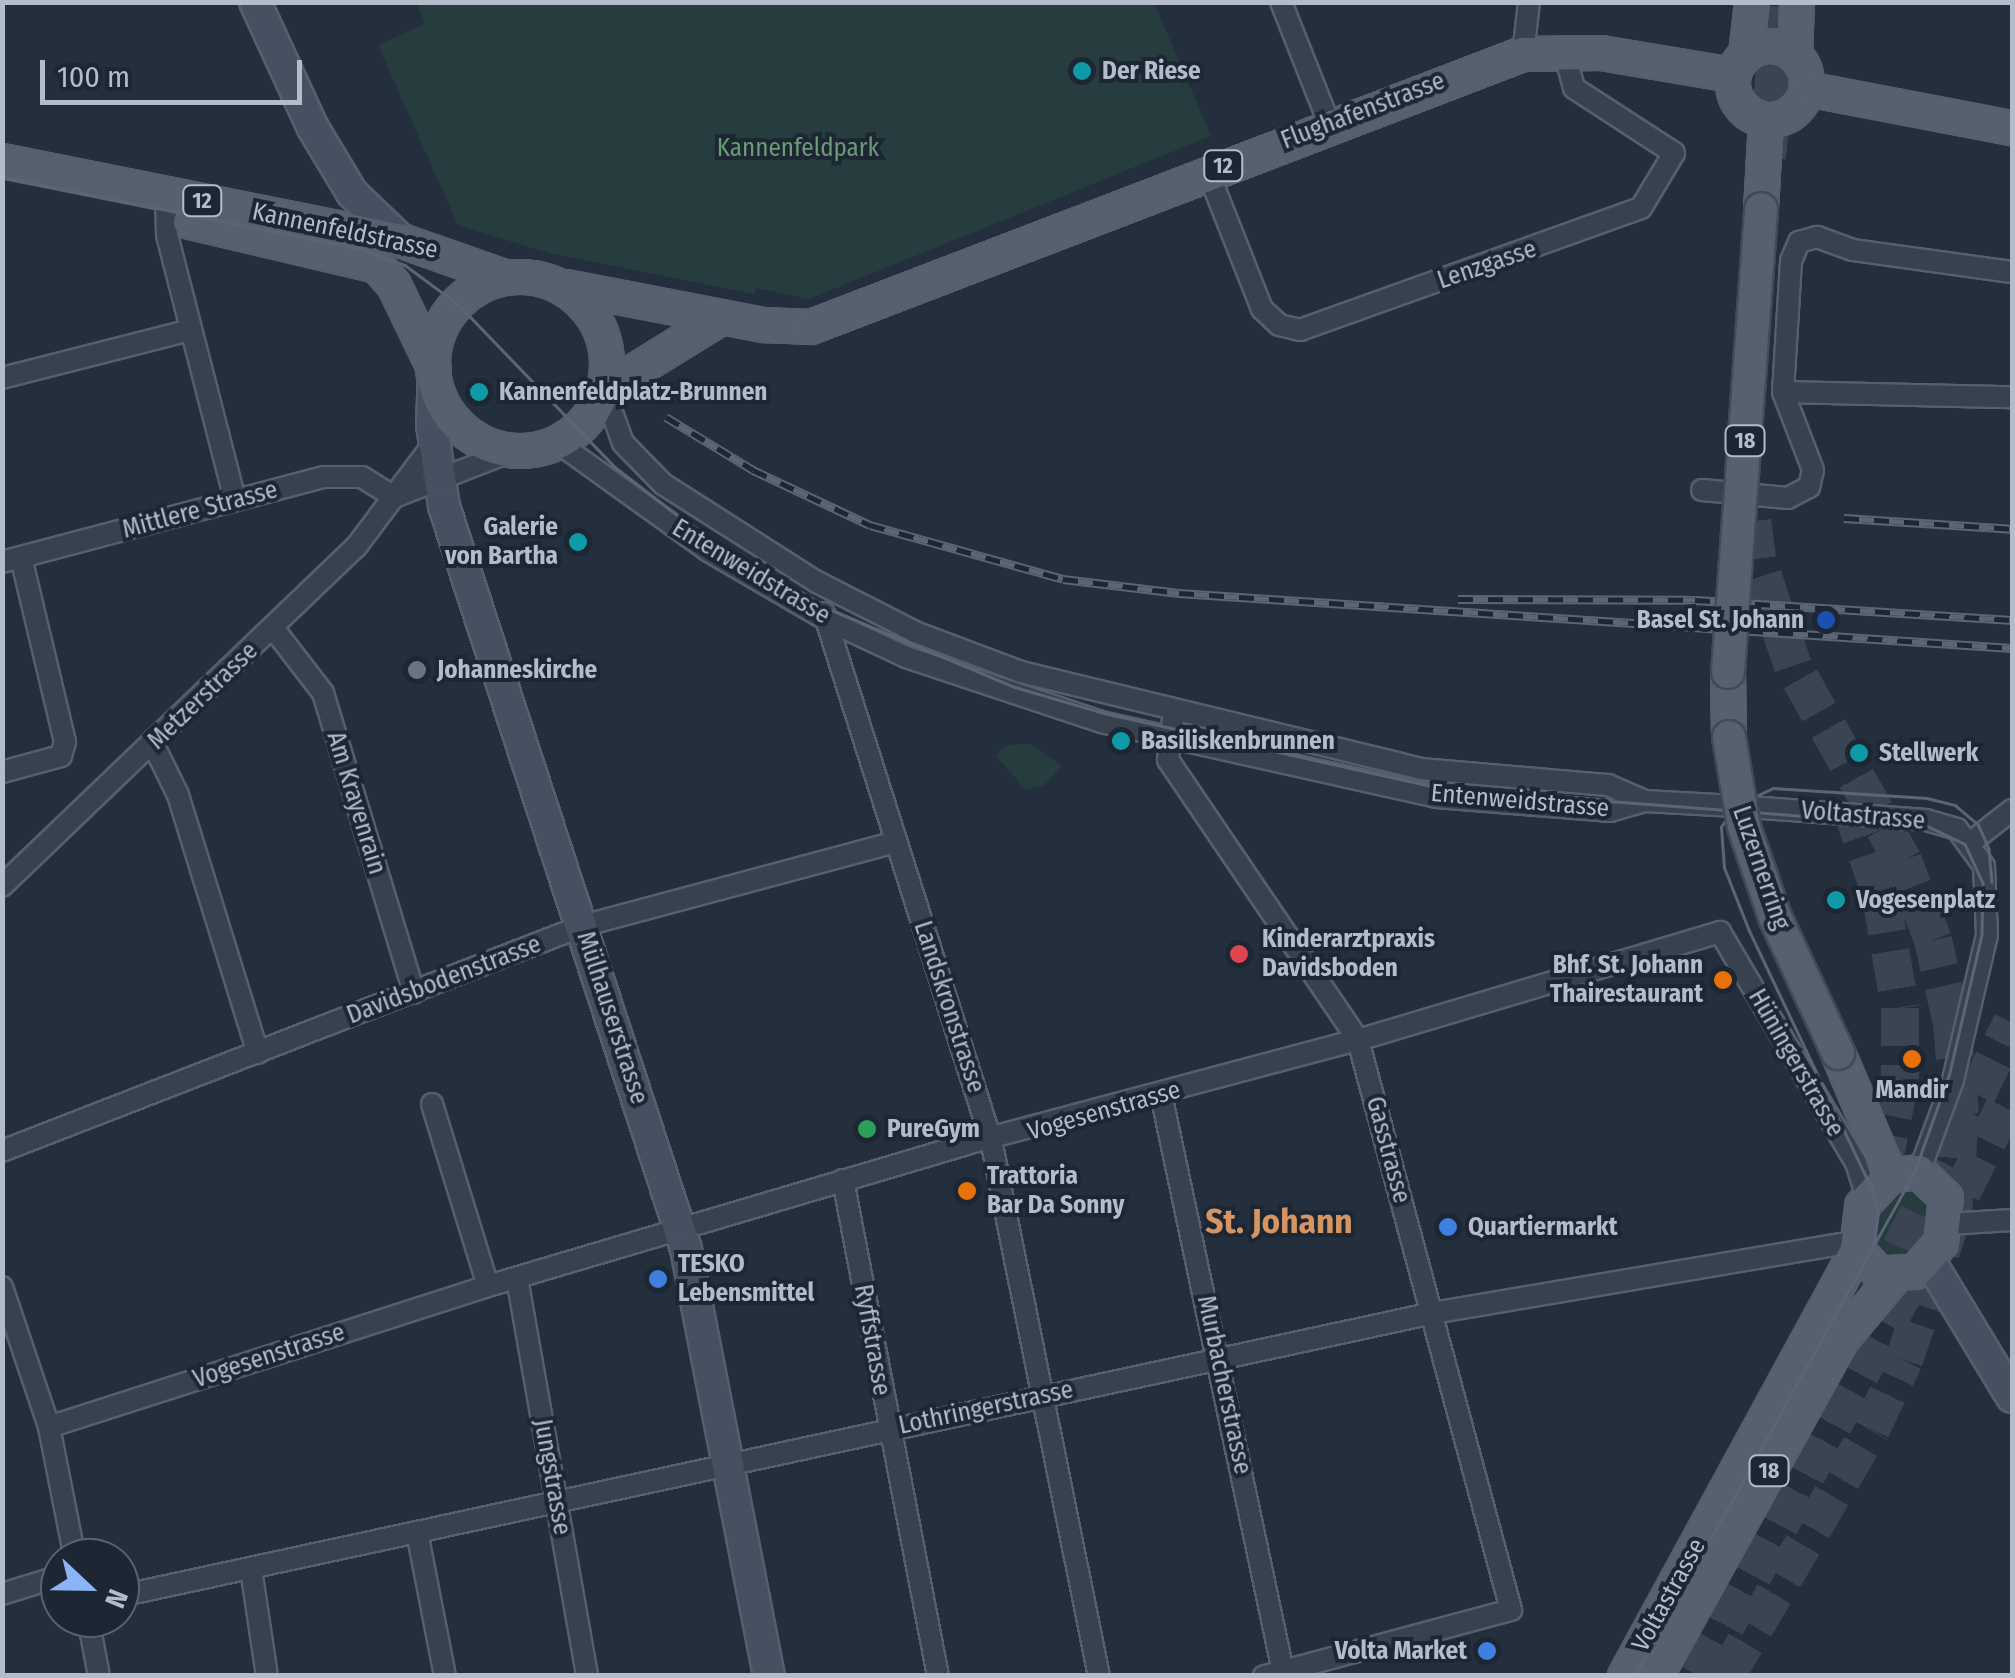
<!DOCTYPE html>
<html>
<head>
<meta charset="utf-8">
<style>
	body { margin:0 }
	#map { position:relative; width:2015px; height:1678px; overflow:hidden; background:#242f3e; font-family:"Fira Sans Condensed",sans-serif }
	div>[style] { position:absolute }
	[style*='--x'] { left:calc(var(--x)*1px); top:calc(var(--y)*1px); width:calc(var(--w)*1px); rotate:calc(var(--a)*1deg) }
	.green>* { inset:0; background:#263c3f }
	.highway-tunnel>* { height:38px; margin-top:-19px; transform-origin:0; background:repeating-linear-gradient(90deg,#3a4453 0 38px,transparent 0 57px) }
	.roads { filter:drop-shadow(2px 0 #565f6c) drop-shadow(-2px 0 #565f6c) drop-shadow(0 2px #565f6c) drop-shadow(0 -2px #565f6c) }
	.street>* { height:20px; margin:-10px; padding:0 10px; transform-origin:10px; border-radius:10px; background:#38414e }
	.secondary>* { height:30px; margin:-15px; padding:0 15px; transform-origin:15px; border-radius:15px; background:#465061 }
	.primary>* { height:32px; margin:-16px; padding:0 16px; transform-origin:16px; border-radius:16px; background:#56606e }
	.primary>.ring { margin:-16px; padding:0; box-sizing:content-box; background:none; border:32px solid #56606e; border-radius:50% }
	.tram>* { height:2.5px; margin:-1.25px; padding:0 1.25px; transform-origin:1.25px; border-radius:1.25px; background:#5a6575 }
	.rail>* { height:9px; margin-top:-4.5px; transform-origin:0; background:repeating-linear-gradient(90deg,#1d2633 0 15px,#5a6575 0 30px); box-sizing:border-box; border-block:2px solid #5a6575 }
	.bridges { filter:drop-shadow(2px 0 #414a57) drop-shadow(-2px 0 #414a57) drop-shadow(0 2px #414a57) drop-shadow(0 -2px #414a57) }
	.primary-bridge>* { height:32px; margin:-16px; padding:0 16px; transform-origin:16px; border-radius:16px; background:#56606e }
	.dots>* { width:28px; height:28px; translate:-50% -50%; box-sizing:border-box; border:5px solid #1d2633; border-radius:50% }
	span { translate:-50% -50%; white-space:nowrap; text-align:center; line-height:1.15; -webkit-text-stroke:8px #1d2633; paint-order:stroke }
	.shield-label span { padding:2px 8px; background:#1d2633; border:2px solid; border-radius:8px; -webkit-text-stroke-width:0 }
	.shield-label { font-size:22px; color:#b4bcc9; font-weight:700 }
	.poi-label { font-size:25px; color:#b4bcc9; font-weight:700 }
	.left { translate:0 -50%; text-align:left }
	.right { translate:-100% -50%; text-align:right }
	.street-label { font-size:25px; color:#b4bcc9 }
	.park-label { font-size:25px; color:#6b9a76 }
	.district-label { font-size:35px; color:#d59563; font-weight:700 }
	.frame { position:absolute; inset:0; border:5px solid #b4bcc9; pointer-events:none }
	.north { position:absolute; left:40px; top:1538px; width:100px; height:100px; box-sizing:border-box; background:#1d2633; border:2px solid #59626f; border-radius:50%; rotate:112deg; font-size:28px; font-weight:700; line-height:40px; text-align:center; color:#b4bcc9 }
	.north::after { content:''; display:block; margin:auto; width:35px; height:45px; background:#8ab4f8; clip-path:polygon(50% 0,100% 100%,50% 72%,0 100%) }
	.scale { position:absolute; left:40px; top:60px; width:262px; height:45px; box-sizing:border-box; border:5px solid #b4bcc9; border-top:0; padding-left:12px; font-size:30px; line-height:35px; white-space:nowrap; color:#b4bcc9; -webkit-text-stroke:8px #1d2633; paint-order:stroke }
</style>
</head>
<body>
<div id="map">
	<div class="green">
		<div style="clip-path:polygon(417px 3px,1154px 3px,1211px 136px,809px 299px,756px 288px,754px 294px,549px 253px,458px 225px,378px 45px,425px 24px)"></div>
		<div style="clip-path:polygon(1030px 744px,1062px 766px,1044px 785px,1026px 790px,995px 755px,1006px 745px)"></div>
		<div style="clip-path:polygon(1915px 1186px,1934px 1210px,1923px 1245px,1898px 1263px,1873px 1252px,1876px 1209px,1890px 1193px)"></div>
	</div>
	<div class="highway-tunnel">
		<div style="--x:1767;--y:158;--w:157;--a:-84.9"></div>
		<div style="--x:1849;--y:801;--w:99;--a:71.2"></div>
		<div style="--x:1881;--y:895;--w:115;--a:80.5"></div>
		<div style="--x:1900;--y:1008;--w:71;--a:90"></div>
		<div style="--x:1900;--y:1079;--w:110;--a:101"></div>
		<div style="--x:1962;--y:1192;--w:112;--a:-63.4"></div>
		<div style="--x:1876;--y:1299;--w:308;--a:-63.8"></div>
		<div style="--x:1699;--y:1676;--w:450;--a:-61.9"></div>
		<div style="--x:1726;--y:1676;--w:286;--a:-59.6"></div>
		<div style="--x:1871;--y:1429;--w:76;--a:-64.4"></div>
		<div style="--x:1904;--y:1360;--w:153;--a:-71.3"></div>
		<div style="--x:1953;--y:1215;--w:100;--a:-86"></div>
		<div style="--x:1960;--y:1115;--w:92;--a:-95"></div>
		<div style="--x:1952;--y:1023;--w:85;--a:-102.9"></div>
		<div style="--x:1933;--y:940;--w:85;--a:-110.8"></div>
		<div style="--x:1903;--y:861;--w:224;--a:-119.4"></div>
		<div style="--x:1793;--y:666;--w:113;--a:-108.6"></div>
		<div style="--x:1757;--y:559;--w:73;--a:-97.1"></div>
	</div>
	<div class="roads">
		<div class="street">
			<div style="--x:1281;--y:2;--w:130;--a:68.4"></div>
			<div style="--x:1523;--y:54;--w:52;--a:-83.4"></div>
			<div style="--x:1208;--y:172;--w:147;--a:68.5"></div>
			<div style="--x:1262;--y:309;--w:23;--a:43"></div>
			<div style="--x:1279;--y:325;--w:22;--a:13"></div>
			<div style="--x:1300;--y:330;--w:362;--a:-19.7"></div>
			<div style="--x:1641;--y:208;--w:64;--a:-59"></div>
			<div style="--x:1674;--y:153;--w:119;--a:-147"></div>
			<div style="--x:1574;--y:88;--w:39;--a:-105"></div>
			<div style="--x:166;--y:194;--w:41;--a:88.6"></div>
			<div style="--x:167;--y:235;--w:274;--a:75.6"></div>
			<div style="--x:2;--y:378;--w:194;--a:-14.3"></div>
			<div style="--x:604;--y:390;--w:56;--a:70.3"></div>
			<div style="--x:623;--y:443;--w:57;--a:45.7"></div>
			<div style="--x:663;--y:484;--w:183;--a:32.5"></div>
			<div style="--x:817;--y:582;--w:110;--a:27"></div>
			<div style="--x:915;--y:632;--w:113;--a:20.7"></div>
			<div style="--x:1021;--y:672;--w:412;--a:13.6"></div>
			<div style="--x:1421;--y:769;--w:188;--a:4.9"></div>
			<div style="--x:1608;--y:785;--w:40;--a:23.4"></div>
			<div style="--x:1783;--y:392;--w:229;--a:1.3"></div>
			<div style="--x:554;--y:440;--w:188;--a:35.7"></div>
			<div style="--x:707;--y:550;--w:137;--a:30.3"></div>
			<div style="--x:825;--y:619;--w:89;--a:25.1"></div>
			<div style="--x:906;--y:657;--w:206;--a:18.4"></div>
			<div style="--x:1101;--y:722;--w:343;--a:12.6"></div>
			<div style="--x:1436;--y:797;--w:175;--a:4.6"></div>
			<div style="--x:1610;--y:811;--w:36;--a:-16"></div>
			<div style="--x:1645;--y:801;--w:90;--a:3.2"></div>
			<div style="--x:1735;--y:806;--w:192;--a:4.2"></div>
			<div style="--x:1926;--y:820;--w:32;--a:16"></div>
			<div style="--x:1957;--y:829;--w:46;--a:53.9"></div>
			<div style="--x:1984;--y:866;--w:69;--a:87.5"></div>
			<div style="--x:1987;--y:935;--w:149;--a:103.2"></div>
			<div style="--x:1953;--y:1080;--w:98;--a:110.3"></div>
			<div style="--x:1702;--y:490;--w:86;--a:5.3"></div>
			<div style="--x:1788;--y:498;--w:24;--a:-28"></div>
			<div style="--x:1809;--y:487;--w:17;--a:-77"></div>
			<div style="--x:1813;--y:470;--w:84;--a:-111"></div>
			<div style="--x:1783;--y:392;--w:131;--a:-86.5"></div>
			<div style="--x:1791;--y:261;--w:21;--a:-67"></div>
			<div style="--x:1799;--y:242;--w:19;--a:-16"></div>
			<div style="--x:1817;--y:237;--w:38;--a:20"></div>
			<div style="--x:1853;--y:250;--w:161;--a:7.9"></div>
			<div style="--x:394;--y:497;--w:127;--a:-21.3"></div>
			<div style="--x:2;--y:562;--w:333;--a:-14.8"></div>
			<div style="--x:324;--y:477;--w:38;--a:0"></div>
			<div style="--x:362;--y:477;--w:38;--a:32"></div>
			<div style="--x:824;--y:613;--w:553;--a:72.42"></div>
			<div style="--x:991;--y:1140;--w:547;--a:78.61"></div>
			<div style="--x:273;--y:628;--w:82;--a:52.4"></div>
			<div style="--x:323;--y:693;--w:313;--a:73.1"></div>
			<div style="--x:1174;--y:711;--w:49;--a:97"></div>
			<div style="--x:1168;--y:760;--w:338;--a:55.8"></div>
			<div style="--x:1358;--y:1040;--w:590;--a:74.97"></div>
			<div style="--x:1511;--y:1610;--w:256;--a:165"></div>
			<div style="--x:153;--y:744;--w:57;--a:63.9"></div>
			<div style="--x:178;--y:795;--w:270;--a:72.8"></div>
			<div style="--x:2;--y:772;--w:61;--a:-15.2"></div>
			<div style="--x:61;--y:756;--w:15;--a:-74"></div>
			<div style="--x:65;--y:742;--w:190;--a:-103.4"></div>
			<div style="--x:1971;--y:842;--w:52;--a:-38"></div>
			<div style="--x:2;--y:886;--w:490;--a:-43.8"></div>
			<div style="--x:356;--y:547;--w:130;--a:-53.1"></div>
			<div style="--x:1161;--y:1094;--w:595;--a:78.07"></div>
			<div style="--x:432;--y:1104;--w:190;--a:72.9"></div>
			<div style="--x:2;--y:1151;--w:622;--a:-21.2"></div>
			<div style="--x:582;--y:926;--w:325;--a:-15"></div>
			<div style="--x:843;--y:1180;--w:505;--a:79.16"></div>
			<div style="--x:1947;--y:1224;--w:65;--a:-3.5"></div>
			<div style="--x:517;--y:1278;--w:404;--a:80"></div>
			<div style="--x:2;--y:1287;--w:148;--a:71.4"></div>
			<div style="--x:49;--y:1427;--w:134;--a:78.8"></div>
			<div style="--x:49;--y:1427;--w:461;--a:-17.8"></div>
			<div style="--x:488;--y:1286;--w:499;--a:-16.5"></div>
			<div style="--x:966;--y:1144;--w:406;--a:-14.9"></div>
			<div style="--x:1358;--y:1040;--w:378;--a:-16.6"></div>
			<div style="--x:1720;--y:932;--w:268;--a:59.5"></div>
			<div style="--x:1856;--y:1163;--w:35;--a:72"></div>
			<div style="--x:417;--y:1532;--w:147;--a:79"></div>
			<div style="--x:251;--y:1569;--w:108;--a:81.5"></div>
			<div style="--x:2;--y:1594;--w:61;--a:-17.2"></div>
			<div style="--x:120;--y:1596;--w:1343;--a:-12.16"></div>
			<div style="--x:1433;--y:1313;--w:428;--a:-9.6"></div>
			<div style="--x:88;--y:1618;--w:59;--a:79.3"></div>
		</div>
		<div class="secondary">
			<div style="--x:255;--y:2;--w:139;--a:65.3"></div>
			<div style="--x:313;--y:128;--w:76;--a:59"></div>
			<div style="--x:352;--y:193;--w:69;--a:43.8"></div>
			<div style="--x:434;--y:368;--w:57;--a:92"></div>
			<div style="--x:432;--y:425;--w:82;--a:81.6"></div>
			<div style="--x:444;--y:506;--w:781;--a:71.96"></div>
			<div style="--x:686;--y:1249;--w:435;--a:79"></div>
			<div style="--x:1929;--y:1260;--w:160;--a:58.8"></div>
		</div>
		<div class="primary">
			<div class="ring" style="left:1733px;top:46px;width:42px;height:42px"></div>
			<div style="--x:1746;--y:54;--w:52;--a:-83.4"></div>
			<div style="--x:1795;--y:55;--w:53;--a:-87.8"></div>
			<div style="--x:1807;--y:89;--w:209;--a:10.8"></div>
			<div style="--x:2;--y:161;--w:408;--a:11.3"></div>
			<div style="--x:402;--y:241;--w:111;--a:19.4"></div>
			<div style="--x:1761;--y:209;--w:88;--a:-86.7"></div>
			<div style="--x:190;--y:222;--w:192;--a:13.2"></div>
			<div style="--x:377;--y:266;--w:25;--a:48"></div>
			<div style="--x:394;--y:285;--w:92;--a:64.3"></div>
			<div class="ring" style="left:433px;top:277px;width:142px;height:142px"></div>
			<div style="--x:566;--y:287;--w:202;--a:10.9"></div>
			<div style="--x:764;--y:325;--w:47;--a:2.4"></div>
			<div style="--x:811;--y:327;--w:763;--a:-20.98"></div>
			<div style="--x:1523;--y:54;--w:78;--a:-0.7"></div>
			<div style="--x:1601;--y:53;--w:134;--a:9.5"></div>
			<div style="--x:604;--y:390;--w:139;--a:-31.7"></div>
			<div style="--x:1728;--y:672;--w:65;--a:89.1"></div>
			<div style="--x:1838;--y:1053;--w:134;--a:67.1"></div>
			<div style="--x:1919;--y:1172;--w:37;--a:44"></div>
			<div style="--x:1946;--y:1198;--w:45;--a:96.3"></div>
			<div style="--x:1941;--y:1243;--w:39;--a:132"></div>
			<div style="--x:1915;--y:1272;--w:36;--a:178"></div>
			<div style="--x:1879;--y:1273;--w:32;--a:-134"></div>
			<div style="--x:1857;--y:1250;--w:44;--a:-83.5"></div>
			<div style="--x:1862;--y:1206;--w:41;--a:-47"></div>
			<div style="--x:1890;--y:1176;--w:29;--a:-8"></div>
			<div style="--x:1625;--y:1676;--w:485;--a:-61.4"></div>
			<div style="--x:1656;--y:1676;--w:381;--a:-61.1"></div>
			<div style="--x:1840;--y:1342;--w:86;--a:-50.2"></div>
		</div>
	</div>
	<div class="tram">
		<div style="--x:2;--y:177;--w:363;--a:11.3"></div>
		<div style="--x:358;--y:248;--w:50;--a:19.9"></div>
		<div style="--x:405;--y:265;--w:67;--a:36.5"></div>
		<div style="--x:459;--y:305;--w:225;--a:46.1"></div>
		<div style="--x:615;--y:467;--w:123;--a:37.7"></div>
		<div style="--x:712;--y:542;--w:127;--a:30.2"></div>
		<div style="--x:822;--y:606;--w:209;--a:22.8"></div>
		<div style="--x:1015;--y:687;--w:93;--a:16.3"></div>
		<div style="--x:1104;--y:713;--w:344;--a:12.6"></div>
		<div style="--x:1440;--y:788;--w:486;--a:4.4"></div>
		<div style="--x:1925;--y:825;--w:44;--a:25.4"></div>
		<div style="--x:1965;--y:844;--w:43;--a:65.2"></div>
		<div style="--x:1983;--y:883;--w:52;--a:91.1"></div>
		<div style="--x:1982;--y:935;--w:142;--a:103.1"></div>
		<div style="--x:1950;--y:1073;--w:105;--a:109.5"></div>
		<div style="--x:1915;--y:1172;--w:577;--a:119.05"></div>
		<div style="--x:1873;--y:1245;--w:30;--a:-81"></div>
		<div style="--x:1878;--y:1215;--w:26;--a:-103"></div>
		<div style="--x:1872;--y:1190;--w:287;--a:-115.4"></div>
		<div style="--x:1749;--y:931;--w:68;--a:-111.6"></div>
		<div style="--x:1724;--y:868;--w:41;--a:-94.2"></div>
		<div style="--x:1721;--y:827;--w:25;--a:-56"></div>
		<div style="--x:1735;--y:806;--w:42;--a:-25.3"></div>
		<div style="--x:1773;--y:788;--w:154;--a:3.7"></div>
		<div style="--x:1927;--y:798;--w:29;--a:14"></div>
		<div style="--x:1955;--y:805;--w:30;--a:40"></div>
		<div style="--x:1978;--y:824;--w:27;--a:66"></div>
		<div style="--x:1989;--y:849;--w:33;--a:85"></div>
	</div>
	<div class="rail">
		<div style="--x:666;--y:417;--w:102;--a:31.3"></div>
		<div style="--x:753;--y:470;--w:129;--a:25.2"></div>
		<div style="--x:870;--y:525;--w:200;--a:15.6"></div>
		<div style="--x:1063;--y:579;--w:117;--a:6.9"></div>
		<div style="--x:1179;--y:593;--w:835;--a:3.78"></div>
		<div style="--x:1844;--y:518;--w:168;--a:3.7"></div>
		<div style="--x:1458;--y:599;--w:237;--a:0.2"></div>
		<div style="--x:1695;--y:600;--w:318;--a:3.6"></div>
	</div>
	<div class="bridges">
		<div class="primary-bridge">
			<div style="--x:1728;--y:672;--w:464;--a:-85.9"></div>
			<div style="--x:1729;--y:737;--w:91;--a:80.5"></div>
			<div style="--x:1744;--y:827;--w:95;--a:71"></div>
			<div style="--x:1775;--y:917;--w:150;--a:65.1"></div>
		</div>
	</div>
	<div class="dots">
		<div style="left:1082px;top:71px;background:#0f9aa8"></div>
		<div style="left:479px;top:392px;background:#0f9aa8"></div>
		<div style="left:578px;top:542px;background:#0f9aa8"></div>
		<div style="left:1826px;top:620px;background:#1a4fb4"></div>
		<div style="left:417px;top:670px;background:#6b7280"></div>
		<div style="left:1121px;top:741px;background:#0f9aa8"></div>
		<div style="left:1859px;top:753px;background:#0f9aa8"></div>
		<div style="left:1836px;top:900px;background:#0f9aa8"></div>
		<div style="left:1239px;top:954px;background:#e0444e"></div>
		<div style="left:1723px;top:980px;background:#e8710a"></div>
		<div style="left:1912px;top:1059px;background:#e8710a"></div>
		<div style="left:867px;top:1129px;background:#2e9e5b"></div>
		<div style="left:967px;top:1191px;background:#e8710a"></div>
		<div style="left:1448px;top:1227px;background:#3f7fe0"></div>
		<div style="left:658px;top:1279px;background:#3f7fe0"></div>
		<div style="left:1487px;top:1651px;background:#3f7fe0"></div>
	</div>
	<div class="shield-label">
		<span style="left:1223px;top:166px">12</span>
		<span style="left:202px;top:201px">12</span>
		<span style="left:1745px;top:441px">18</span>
		<span style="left:1769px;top:1471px">18</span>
	</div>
	<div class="poi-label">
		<span class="left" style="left:1102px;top:71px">Der Riese</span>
		<span class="left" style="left:499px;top:392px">Kannenfeldplatz-Brunnen</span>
		<span class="right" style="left:558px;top:542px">Galerie<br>von Bartha</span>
		<span class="right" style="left:1804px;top:620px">Basel St. Johann</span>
		<span class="left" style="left:437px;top:670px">Johanneskirche</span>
		<span class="left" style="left:1141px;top:741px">Basiliskenbrunnen</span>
		<span class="left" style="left:1879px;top:753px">Stellwerk</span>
		<span class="left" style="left:1856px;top:900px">Vogesenplatz</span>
		<span class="left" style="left:1262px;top:954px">Kinderarztpraxis<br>Davidsboden</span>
		<span class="right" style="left:1703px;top:980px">Bhf. St. Johann<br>Thairestaurant</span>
		<span style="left:1912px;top:1090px">Mandir</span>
		<span class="left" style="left:887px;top:1129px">PureGym</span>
		<span class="left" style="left:987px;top:1191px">Trattoria<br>Bar Da Sonny</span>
		<span class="left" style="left:1468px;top:1227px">Quartiermarkt</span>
		<span class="left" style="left:678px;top:1279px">TESKO<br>Lebensmittel</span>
		<span class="right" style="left:1467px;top:1651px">Volta Market</span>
	</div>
	<div class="street-label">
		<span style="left:1363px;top:111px;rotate:-21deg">Flughafenstrasse</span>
		<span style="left:345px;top:231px;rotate:12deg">Kannenfeldstrasse</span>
		<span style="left:1487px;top:265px;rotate:-19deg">Lenzgasse</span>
		<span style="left:200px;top:510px;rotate:-15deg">Mittlere Strasse</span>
		<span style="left:751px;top:572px;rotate:31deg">Entenweidstrasse</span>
		<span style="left:203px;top:696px;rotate:-44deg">Metzerstrasse</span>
		<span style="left:1520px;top:801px;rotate:5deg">Entenweidstrasse</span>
		<span style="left:356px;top:803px;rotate:73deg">Am Krayenrain</span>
		<span style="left:1863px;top:816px;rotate:5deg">Voltastrasse</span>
		<span style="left:1761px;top:868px;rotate:71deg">Luzernerring</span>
		<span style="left:444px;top:980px;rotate:-21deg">Davidsbodenstrasse</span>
		<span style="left:949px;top:1007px;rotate:72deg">Landskronstrasse</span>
		<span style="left:612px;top:1018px;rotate:72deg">Mülhauserstrasse</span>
		<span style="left:1796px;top:1063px;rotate:60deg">Hüningerstrasse</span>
		<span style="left:1104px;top:1111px;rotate:-16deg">Vogesenstrasse</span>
		<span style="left:1388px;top:1150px;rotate:75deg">Gasstrasse</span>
		<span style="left:872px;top:1340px;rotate:80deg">Ryffstrasse</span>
		<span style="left:269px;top:1356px;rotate:-18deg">Vogesenstrasse</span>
		<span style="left:1224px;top:1385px;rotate:78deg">Murbacherstrasse</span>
		<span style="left:986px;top:1408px;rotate:-12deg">Lothringerstrasse</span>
		<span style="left:552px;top:1477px;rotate:80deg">Jungstrasse</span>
		<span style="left:1669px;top:1595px;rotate:-61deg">Voltastrasse</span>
	</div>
	<div class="park-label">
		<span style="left:798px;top:148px">Kannenfeldpark</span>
	</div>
	<div class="district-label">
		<span style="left:1279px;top:1221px">St. Johann</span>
	</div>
	<div class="frame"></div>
	<div class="north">N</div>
	<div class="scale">100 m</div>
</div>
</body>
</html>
